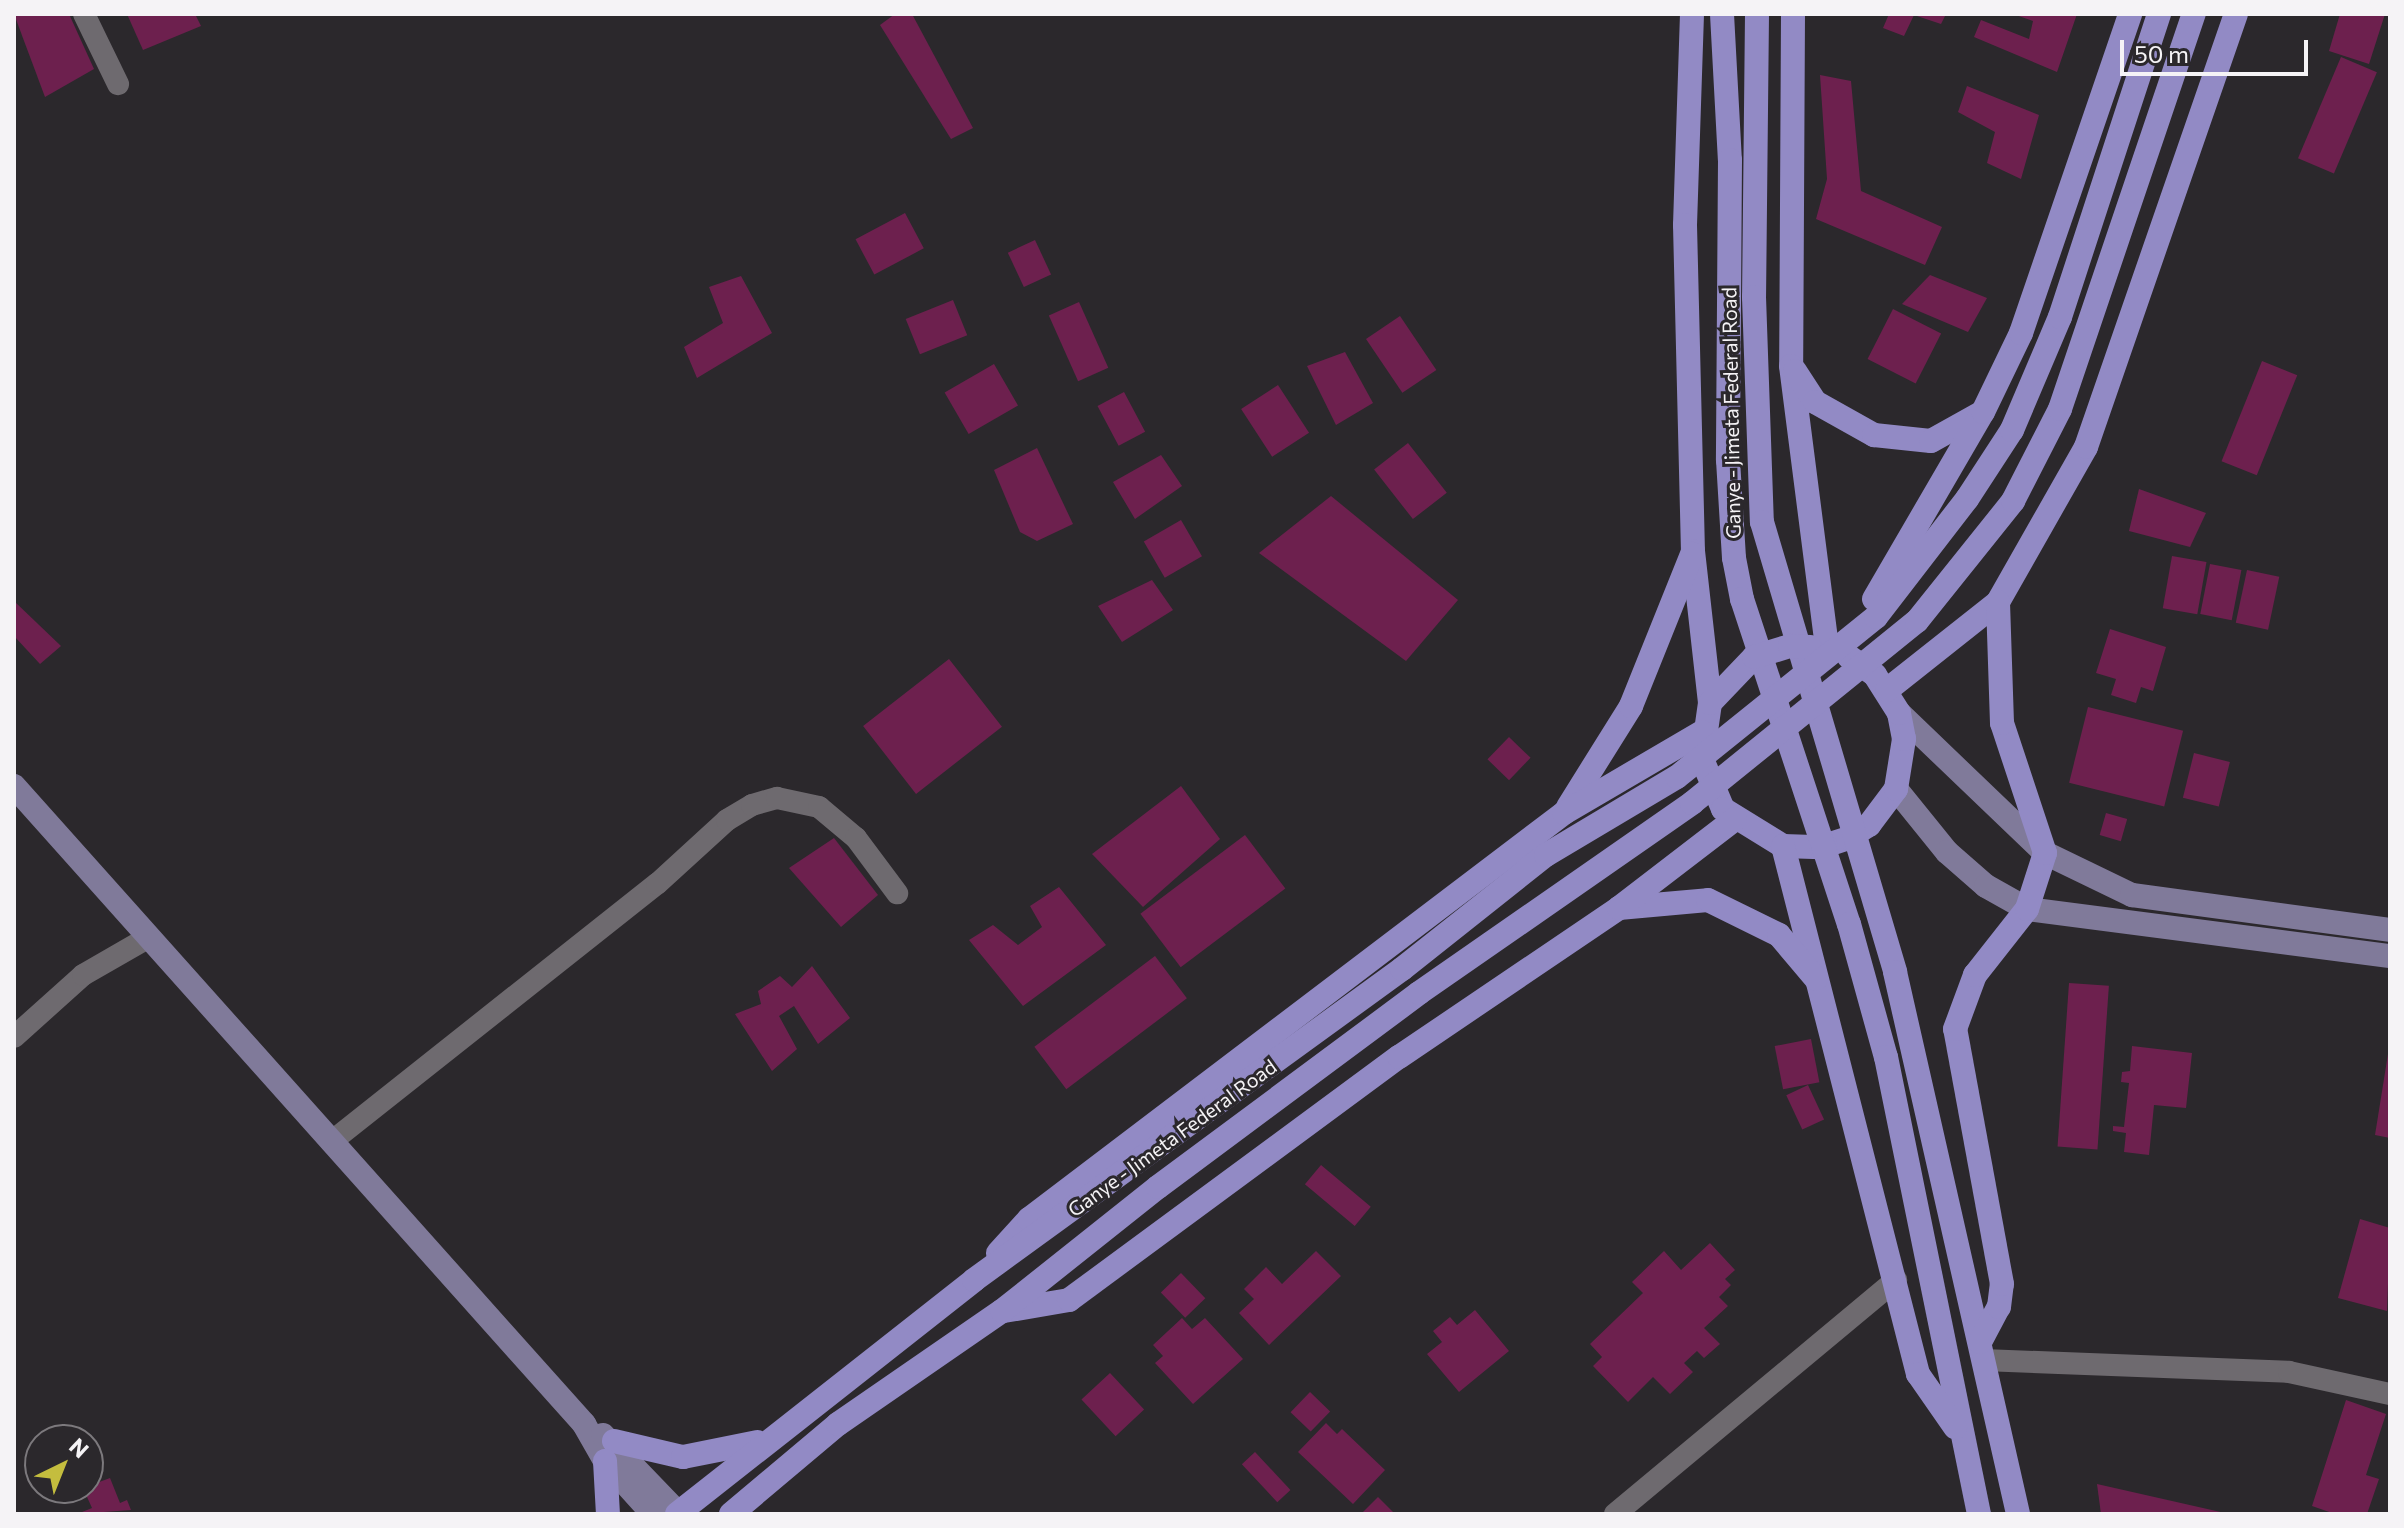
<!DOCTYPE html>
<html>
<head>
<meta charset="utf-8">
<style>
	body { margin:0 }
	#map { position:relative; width:2404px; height:1528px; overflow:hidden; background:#2b282c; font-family:Commissioner,sans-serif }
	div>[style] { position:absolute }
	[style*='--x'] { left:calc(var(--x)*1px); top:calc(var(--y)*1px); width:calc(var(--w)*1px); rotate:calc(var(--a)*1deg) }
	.building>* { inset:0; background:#6d204e; transform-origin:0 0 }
	.street>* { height:22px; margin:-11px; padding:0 11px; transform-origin:11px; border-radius:11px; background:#6e6a6f }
	.secondary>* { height:24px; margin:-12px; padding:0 12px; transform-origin:12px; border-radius:12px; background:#807a9a }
	.primary>* { height:24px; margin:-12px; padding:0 12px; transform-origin:12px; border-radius:12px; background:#928ac5 }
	span { translate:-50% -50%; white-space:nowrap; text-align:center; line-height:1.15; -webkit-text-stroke:6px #2b282c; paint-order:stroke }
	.street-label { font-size:20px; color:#f5f3f6 }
	.frame { position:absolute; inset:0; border:16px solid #f5f3f6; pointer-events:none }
	.north { position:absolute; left:24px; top:1424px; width:80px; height:80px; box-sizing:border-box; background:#2b282c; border:2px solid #7c797d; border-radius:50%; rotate:43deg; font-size:22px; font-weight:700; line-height:32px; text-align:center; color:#f5f3f6 }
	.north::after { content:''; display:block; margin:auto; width:28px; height:36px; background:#c4bd3e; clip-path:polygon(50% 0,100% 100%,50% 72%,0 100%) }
	.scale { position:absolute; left:2120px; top:40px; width:188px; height:36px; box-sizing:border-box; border:4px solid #f5f3f6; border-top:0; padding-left:10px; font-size:24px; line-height:28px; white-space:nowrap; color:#f5f3f6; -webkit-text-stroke:6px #2b282c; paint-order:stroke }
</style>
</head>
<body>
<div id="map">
	<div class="building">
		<div style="clip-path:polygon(14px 14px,69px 14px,94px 69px,45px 97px)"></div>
		<div style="clip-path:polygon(127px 14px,195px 14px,201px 26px,143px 50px)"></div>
		<div style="clip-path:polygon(895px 14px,912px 14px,973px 128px,951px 139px,880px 25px)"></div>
		<div style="clip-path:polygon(1889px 14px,1912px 15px,1946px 14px,1941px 24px,1914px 15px,1904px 36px,1883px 28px)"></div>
		<div style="clip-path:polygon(2013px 14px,2077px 14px,2057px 72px,1974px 37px,1981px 20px,2029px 39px,2033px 21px)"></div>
		<div style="clip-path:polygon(2340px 14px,2385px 14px,2369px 64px,2329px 51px)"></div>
		<div style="left:2341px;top:57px;width:39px;height:110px;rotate:23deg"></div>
		<div style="clip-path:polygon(1820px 75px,1851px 81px,1861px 191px,1942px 227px,1925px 265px,1816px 219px,1827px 179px)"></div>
		<div style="clip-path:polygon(1967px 86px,2039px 115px,2021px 179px,1987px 163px,1995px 132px,1958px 112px)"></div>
		<div style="left:905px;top:213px;width:40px;height:56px;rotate:62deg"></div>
		<div style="left:1035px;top:240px;width:38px;height:30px;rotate:65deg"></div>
		<div style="clip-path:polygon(1930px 275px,1987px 298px,1968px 332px,1902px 304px)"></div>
		<div style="clip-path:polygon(741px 276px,772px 333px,697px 378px,684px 347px,723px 323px,709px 287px)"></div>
		<div style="left:953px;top:300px;width:38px;height:51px;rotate:68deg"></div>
		<div style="left:1079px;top:302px;width:72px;height:33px;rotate:66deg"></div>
		<div style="left:1893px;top:309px;width:54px;height:56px;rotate:27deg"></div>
		<div style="left:1400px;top:316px;width:65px;height:41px;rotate:56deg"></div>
		<div style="clip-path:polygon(1345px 352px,1373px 403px,1336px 425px,1307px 366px)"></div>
		<div style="left:2262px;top:361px;width:38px;height:108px;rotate:22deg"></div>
		<div style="left:994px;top:364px;width:48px;height:57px;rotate:60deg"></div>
		<div style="left:1278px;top:385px;width:57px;height:44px;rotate:57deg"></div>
		<div style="left:1124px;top:392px;width:45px;height:30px;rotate:62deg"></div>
		<div style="left:1408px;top:443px;width:63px;height:43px;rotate:52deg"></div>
		<div style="clip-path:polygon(1037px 448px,1073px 524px,1037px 541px,1020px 532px,994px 470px)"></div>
		<div style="clip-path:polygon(1161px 455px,1182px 486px,1135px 519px,1113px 482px)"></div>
		<div style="clip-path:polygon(2139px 489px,2206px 513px,2190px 547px,2129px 531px)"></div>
		<div style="clip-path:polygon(1331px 496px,1458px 600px,1406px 661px,1259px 553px)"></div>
		<div style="left:1181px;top:520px;width:42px;height:43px;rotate:60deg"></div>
		<div style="left:2172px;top:556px;width:35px;height:53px;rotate:10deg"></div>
		<div style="left:2210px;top:564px;width:32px;height:51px;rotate:11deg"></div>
		<div style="left:2247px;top:570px;width:33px;height:54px;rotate:12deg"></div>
		<div style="clip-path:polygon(1152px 580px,1173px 610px,1122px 642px,1098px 606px)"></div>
		<div style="clip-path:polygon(14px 601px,61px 646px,40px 664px,14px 636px)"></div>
		<div style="clip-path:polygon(2110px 629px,2166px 647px,2153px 691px,2141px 687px,2136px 703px,2111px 695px,2116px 679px,2096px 673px)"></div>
		<div style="left:949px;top:659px;width:86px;height:109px;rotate:52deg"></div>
		<div style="left:2088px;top:707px;width:98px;height:78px;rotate:14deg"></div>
		<div style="left:1509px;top:737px;width:30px;height:31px;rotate:44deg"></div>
		<div style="left:2194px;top:753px;width:37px;height:46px;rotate:14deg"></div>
		<div style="clip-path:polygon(1181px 786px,1220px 839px,1143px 907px,1092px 854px)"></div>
		<div style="left:2106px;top:813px;width:22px;height:23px;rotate:16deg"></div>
		<div style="left:1245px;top:835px;width:67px;height:131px;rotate:53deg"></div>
		<div style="clip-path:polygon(834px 838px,878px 895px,841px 927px,789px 868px)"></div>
		<div style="clip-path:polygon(1059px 887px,1106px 945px,1023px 1006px,969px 940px,993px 925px,1018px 945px,1042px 927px,1030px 906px)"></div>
		<div style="left:1155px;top:956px;width:53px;height:151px;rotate:53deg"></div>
		<div style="clip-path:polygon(812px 966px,850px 1018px,818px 1044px,794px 1006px,779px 1016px,797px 1049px,772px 1071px,735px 1014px,761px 1004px,758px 991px,780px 976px,792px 987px)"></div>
		<div style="left:2069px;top:983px;width:40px;height:164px;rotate:4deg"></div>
		<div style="left:1811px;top:1039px;width:44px;height:37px;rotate:79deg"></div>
		<div style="clip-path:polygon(2132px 1046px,2192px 1053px,2186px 1108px,2154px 1105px,2149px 1155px,2124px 1152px,2126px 1133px,2113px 1131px,2113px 1126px,2124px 1127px,2129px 1083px,2121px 1082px,2122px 1072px,2130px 1071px)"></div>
		<div style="clip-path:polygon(2388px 1054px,2390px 1054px,2390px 1138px,2375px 1135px)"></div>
		<div style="left:1808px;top:1085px;width:38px;height:24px;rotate:65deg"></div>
		<div style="left:1321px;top:1165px;width:65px;height:25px;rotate:40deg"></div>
		<div style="clip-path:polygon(2360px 1219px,2390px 1228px,2387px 1311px,2338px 1298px)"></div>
		<div style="clip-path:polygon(1710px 1243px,1735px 1270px,1725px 1279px,1731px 1285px,1719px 1297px,1728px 1306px,1704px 1328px,1720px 1344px,1704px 1358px,1697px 1351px,1684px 1363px,1693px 1372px,1670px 1394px,1653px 1377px,1628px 1402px,1593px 1366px,1602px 1357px,1590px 1344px,1643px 1293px,1632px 1282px,1664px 1251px,1681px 1270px)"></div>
		<div style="clip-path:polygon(1316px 1251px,1341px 1276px,1269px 1345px,1239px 1313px,1254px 1299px,1244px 1289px,1266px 1267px,1282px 1284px)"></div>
		<div style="left:1181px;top:1273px;width:35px;height:28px;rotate:46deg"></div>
		<div style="clip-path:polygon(1475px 1310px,1509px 1351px,1459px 1392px,1427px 1354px,1442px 1342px,1433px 1331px,1450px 1317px,1457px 1325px)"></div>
		<div style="clip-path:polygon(1182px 1318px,1192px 1329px,1205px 1318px,1243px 1359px,1193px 1404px,1155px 1363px,1163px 1356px,1153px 1345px)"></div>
		<div style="left:1110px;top:1373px;width:50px;height:39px;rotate:47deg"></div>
		<div style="left:1310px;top:1392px;width:28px;height:28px;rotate:44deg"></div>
		<div style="clip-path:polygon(2346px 1400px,2386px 1414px,2366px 1475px,2379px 1479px,2367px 1514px,2335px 1514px,2312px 1506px)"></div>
		<div style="clip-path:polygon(1326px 1423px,1337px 1434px,1342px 1429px,1385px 1470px,1353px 1504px,1298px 1452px)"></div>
		<div style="left:1255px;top:1452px;width:52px;height:18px;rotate:47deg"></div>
		<div style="clip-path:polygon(110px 1478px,120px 1503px,127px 1500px,131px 1510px,77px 1514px,92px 1508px,83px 1488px)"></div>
		<div style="clip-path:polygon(2097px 1484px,2225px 1513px,2225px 1514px,2101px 1514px)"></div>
		<div style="clip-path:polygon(1378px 1497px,1395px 1514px,1361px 1514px)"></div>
	</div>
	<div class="street">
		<div style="--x:84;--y:14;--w:78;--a:64.1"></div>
		<div style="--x:14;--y:1037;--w:93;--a:-41.9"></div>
		<div style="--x:83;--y:975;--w:76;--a:-29.9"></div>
		<div style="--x:331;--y:1142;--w:416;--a:-38.4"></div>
		<div style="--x:657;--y:884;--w:95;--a:-42.4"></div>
		<div style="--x:727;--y:820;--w:29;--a:-31"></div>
		<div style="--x:752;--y:805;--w:26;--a:-16"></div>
		<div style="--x:777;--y:798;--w:43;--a:12.1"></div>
		<div style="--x:819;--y:807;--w:48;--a:40"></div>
		<div style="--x:856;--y:838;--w:69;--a:53.3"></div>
		<div style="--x:1983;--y:1360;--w:306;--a:2.2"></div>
		<div style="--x:2289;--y:1372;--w:103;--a:12.3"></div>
		<div style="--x:1615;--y:1514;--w:366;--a:-39.8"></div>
	</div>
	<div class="secondary">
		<div style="--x:1899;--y:713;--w:202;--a:43.8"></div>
		<div style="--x:2045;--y:853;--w:97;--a:25.8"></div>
		<div style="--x:2132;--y:895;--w:260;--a:7.7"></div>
		<div style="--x:14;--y:786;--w:856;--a:48.22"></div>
		<div style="--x:584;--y:1424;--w:43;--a:60.4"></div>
		<div style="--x:605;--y:1461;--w:72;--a:47.8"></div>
		<div style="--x:1896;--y:789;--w:81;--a:51"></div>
		<div style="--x:1947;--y:852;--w:52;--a:41.1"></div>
		<div style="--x:1986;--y:886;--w:47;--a:29.3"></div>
		<div style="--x:2027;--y:909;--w:366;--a:7.4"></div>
		<div style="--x:603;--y:1435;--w:108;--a:46.1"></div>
	</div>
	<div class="primary">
		<div style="--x:1692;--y:14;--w:211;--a:91.9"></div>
		<div style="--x:1685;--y:225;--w:326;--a:88.6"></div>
		<div style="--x:1693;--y:551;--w:153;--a:83.6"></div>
		<div style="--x:1710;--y:703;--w:57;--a:98.1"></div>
		<div style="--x:1702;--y:759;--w:54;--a:67.2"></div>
		<div style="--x:1723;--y:809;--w:70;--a:31.7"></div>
		<div style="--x:1783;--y:846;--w:38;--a:2"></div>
		<div style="--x:1821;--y:847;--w:28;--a:-18"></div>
		<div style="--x:1848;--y:838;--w:25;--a:-32"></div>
		<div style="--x:1869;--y:825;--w:45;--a:-53.1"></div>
		<div style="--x:1896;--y:789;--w:51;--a:-80.9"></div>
		<div style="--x:1904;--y:739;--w:26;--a:-101"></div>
		<div style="--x:1899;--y:713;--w:45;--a:-122.3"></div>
		<div style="--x:1875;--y:675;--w:32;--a:-145"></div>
		<div style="--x:1722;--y:14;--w:146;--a:86.9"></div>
		<div style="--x:1730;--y:160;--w:300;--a:90.4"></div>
		<div style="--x:1728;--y:460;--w:98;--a:86.5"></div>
		<div style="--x:1734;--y:558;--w:42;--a:79"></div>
		<div style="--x:1742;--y:599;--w:342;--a:71.8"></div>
		<div style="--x:1849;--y:924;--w:138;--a:74.5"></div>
		<div style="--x:1886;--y:1057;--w:466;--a:78.5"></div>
		<div style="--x:1757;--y:14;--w:283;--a:90.6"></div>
		<div style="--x:1754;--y:297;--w:225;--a:88"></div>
		<div style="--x:1762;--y:522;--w:469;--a:73.5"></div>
		<div style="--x:1895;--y:972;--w:556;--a:77.21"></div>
		<div style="--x:1793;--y:14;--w:352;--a:90.3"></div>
		<div style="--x:1791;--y:366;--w:284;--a:82.7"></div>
		<div style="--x:1795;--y:371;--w:37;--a:57"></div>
		<div style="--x:1815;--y:402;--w:68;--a:29.2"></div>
		<div style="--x:1874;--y:435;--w:57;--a:6"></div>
		<div style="--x:1931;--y:441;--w:57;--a:-29.2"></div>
		<div style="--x:1874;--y:599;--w:216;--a:-59.8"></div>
		<div style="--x:1983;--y:412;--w:88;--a:-64.3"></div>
		<div style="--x:2021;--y:333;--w:337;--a:-71.1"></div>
		<div style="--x:1887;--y:690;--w:142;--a:-38.4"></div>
		<div style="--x:1998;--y:602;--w:178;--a:-60.4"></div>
		<div style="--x:2086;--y:447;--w:458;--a:-70.9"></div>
		<div style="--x:1710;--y:703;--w:64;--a:-46.3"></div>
		<div style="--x:1754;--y:657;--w:38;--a:-17"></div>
		<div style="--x:1790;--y:646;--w:20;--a:3"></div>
		<div style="--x:1568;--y:807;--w:119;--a:-58"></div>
		<div style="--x:1631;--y:706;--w:164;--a:-68.1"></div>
		<div style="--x:1783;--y:846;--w:545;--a:75.66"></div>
		<div style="--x:1918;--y:1374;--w:65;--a:55.1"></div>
		<div style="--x:1619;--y:908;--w:89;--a:-5.1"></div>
		<div style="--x:1708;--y:900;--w:79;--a:26.2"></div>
		<div style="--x:1779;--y:935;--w:57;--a:49.9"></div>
		<div style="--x:998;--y:1253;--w:46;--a:-47.6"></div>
		<div style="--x:1029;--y:1219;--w:672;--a:-37.19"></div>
		<div style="--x:1564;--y:813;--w:160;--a:-30.4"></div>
		<div style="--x:1004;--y:1311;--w:66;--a:-9.6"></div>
		<div style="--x:1069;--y:1300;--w:410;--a:-36.4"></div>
		<div style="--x:1399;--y:1057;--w:266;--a:-34.1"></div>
		<div style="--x:1619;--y:908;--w:146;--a:-37.5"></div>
		<div style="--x:1980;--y:1342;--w:40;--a:-62"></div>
		<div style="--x:1999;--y:1307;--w:23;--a:-83"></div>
		<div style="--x:2002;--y:1284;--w:259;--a:-100.4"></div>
		<div style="--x:1955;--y:1029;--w:58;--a:-69.7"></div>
		<div style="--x:1975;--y:975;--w:84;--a:-51.8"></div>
		<div style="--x:2027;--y:909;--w:59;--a:-72.2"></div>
		<div style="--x:2045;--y:853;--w:137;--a:-108.3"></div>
		<div style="--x:2002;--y:723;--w:121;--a:-91.9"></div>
		<div style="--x:614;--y:1441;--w:71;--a:13.1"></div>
		<div style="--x:683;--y:1457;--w:76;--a:-11.3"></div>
		<div style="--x:605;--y:1461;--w:53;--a:86.8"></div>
		<div style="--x:677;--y:1514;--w:378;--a:-38.2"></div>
		<div style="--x:974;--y:1280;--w:529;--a:-36"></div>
		<div style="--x:1402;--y:969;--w:184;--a:-38.4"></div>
		<div style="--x:1546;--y:855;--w:152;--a:-30.8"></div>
		<div style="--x:1677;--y:777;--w:255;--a:-38.8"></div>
		<div style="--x:1876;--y:617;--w:149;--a:-52.4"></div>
		<div style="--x:1967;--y:499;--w:82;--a:-56.9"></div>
		<div style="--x:2012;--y:430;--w:123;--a:-67"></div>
		<div style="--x:2060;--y:317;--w:319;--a:-71.9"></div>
		<div style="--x:731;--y:1514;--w:140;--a:-40.1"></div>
		<div style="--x:838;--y:1424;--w:199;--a:-34.6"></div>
		<div style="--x:1002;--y:1311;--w:199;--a:-38.5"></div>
		<div style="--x:1158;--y:1187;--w:325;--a:-36.6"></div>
		<div style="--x:1419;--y:993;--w:333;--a:-34.8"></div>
		<div style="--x:1692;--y:803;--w:289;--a:-39"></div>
		<div style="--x:1917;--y:621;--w:154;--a:-51.3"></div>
		<div style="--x:2013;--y:501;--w:103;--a:-62.9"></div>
		<div style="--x:2060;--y:409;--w:417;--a:-71.3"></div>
	</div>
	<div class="street-label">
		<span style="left:1731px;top:413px;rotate:-91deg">Ganye - Jimeta Federal Road</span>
		<span style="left:1172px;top:1138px;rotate:-36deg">Ganye - Jimeta Federal Road</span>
	</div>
	<div class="frame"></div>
	<div class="north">N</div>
	<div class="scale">50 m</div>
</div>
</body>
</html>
